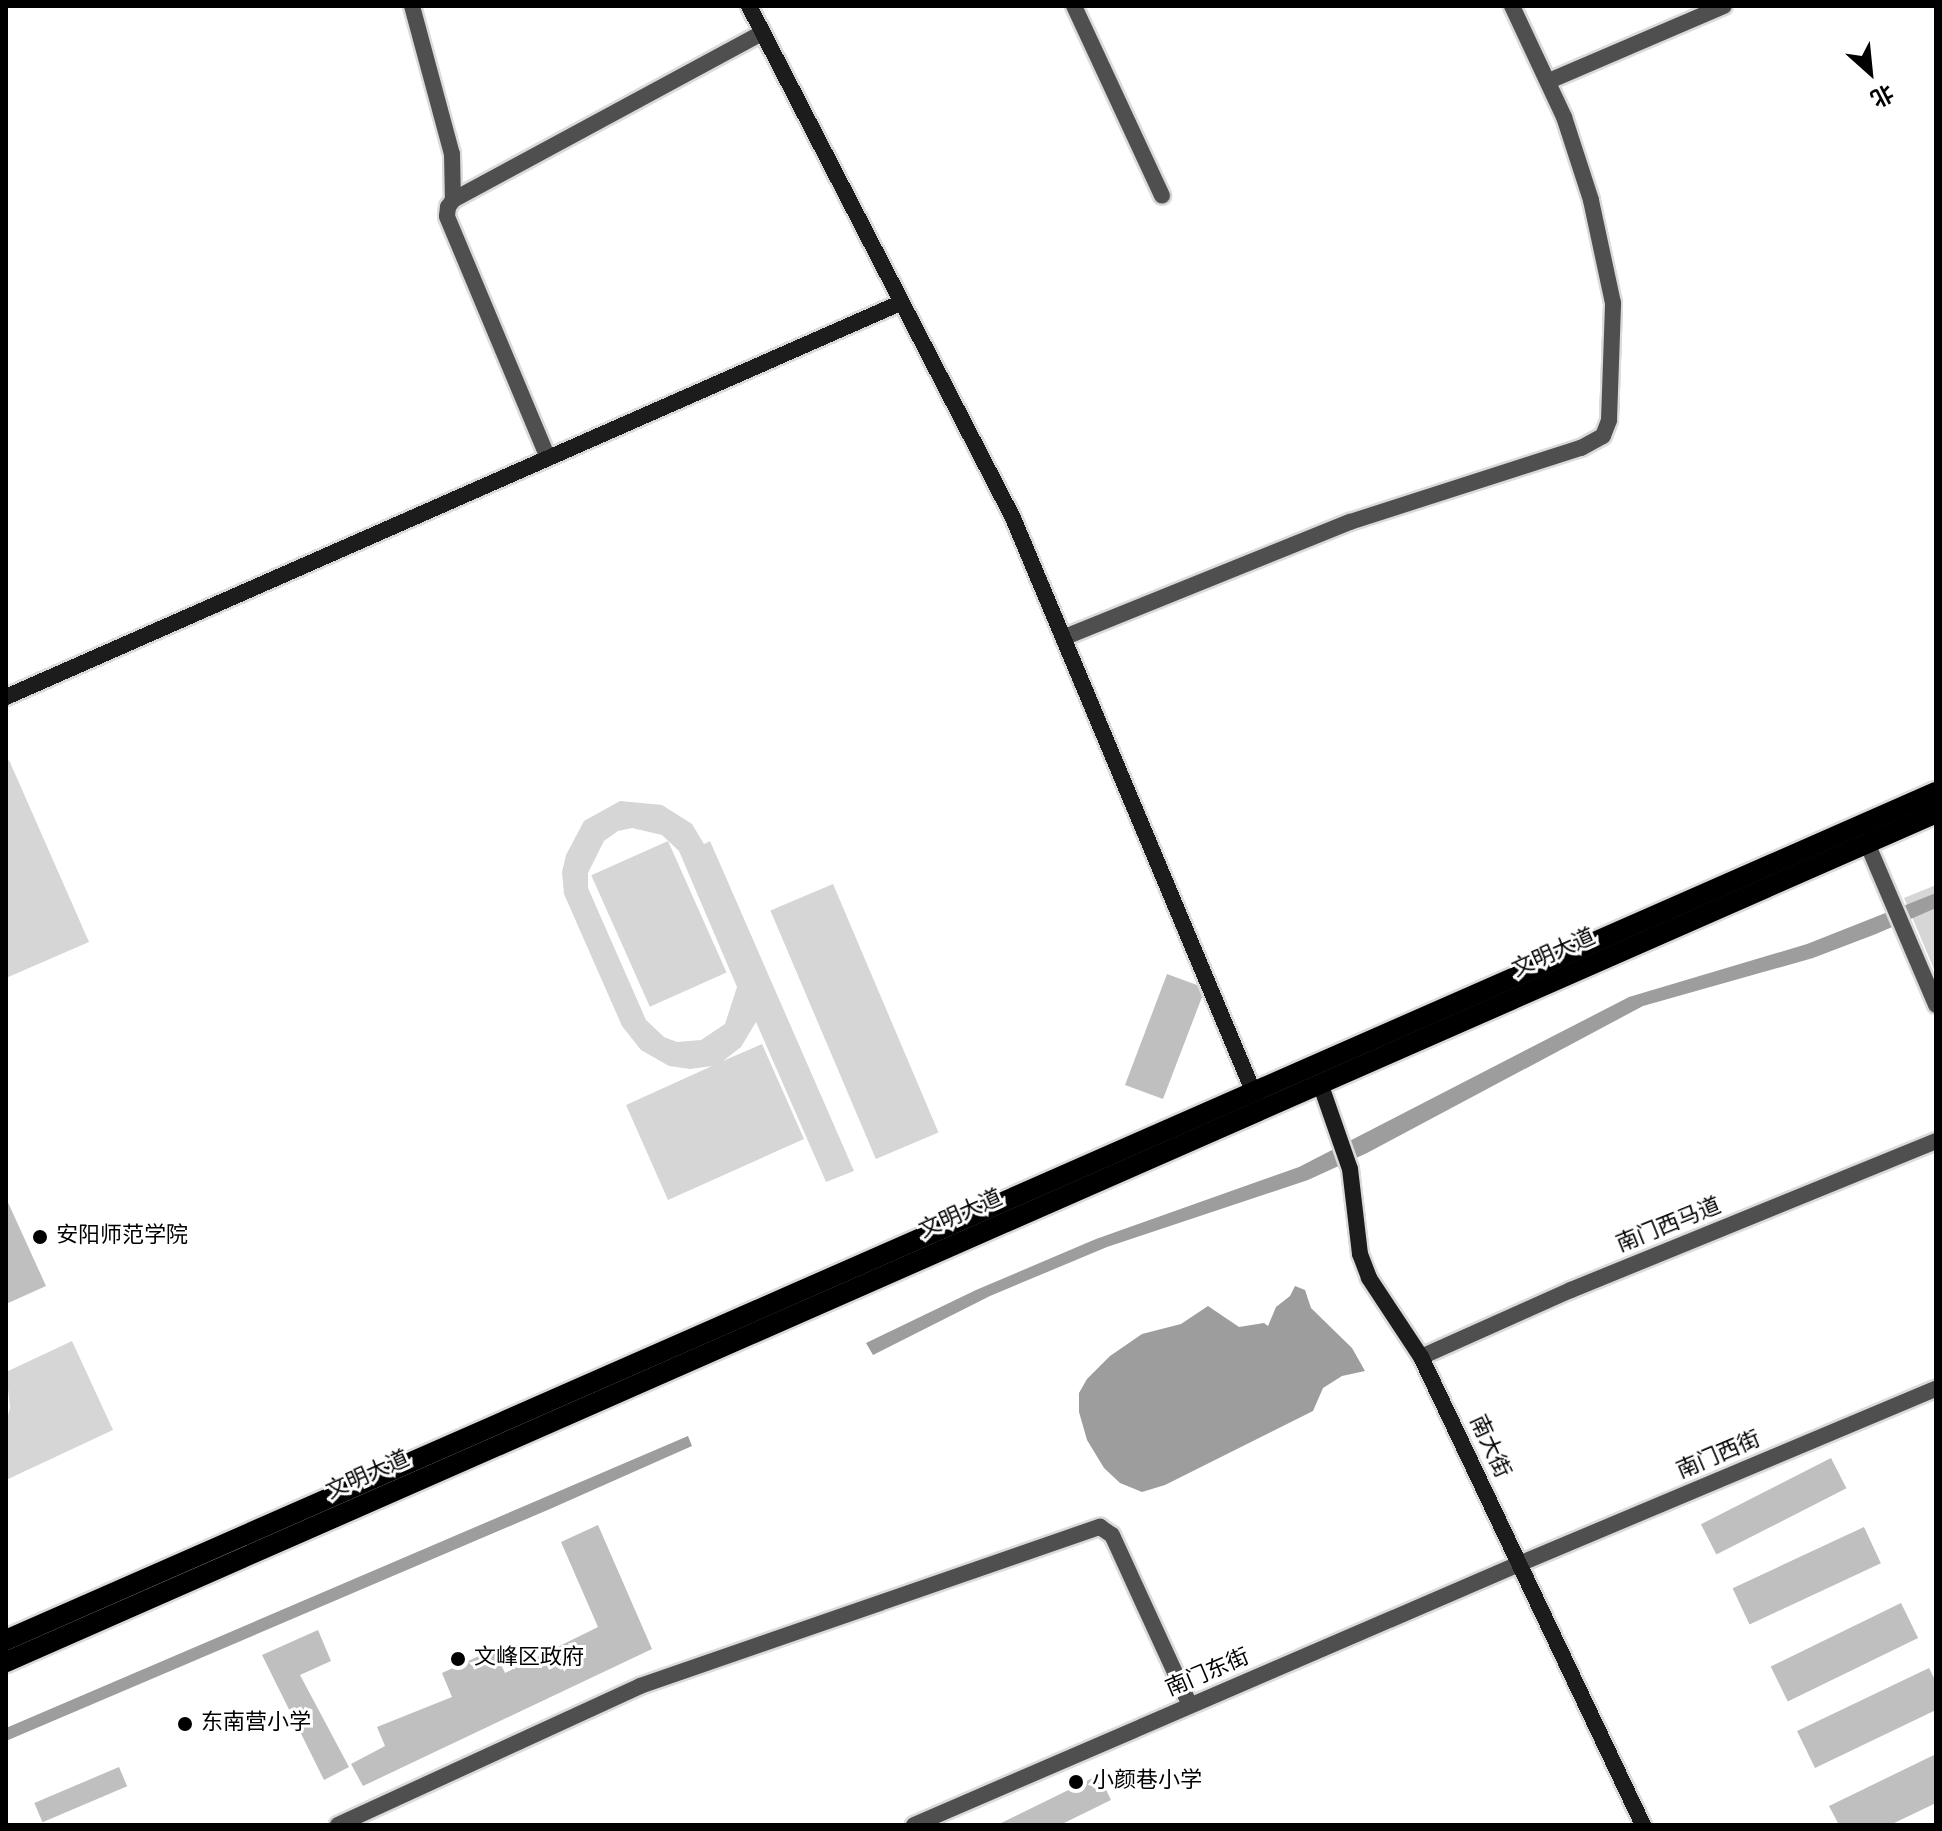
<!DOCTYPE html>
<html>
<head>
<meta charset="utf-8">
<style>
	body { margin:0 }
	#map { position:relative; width:1942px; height:1831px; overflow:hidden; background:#fff; font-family:Overpass,"Noto Sans SC",sans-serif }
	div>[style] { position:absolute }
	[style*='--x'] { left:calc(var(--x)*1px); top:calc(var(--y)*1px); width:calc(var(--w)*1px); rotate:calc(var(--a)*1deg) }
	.green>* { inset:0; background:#d6d6d6; transform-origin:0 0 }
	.water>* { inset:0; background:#9d9d9d }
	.building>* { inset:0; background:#bfbfbf; transform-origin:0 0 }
	.roads { filter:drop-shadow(2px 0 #dbdbdb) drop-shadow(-2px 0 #dbdbdb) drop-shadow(0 2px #dbdbdb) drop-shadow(0 -2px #dbdbdb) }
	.street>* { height:16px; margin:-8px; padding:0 8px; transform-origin:8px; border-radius:8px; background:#4f4f4f }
	.secondary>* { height:16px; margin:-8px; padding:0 8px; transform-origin:8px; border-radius:8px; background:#1c1c1c }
	.primary>* { height:20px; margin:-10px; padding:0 10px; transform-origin:10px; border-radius:10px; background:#000 }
	.dots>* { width:22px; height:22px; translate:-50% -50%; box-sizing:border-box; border:4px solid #fff; border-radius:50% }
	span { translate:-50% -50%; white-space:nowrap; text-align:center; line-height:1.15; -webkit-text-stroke:6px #fff; paint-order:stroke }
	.street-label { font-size:22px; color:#000 }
	.poi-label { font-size:22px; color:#000 }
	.left { translate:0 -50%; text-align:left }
	.frame { position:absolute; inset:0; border:8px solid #000; pointer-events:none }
	.north { position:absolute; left:1830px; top:32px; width:80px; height:80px; -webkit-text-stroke:6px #fff; paint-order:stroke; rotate:153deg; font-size:22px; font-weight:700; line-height:32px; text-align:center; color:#000 }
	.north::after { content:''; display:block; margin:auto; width:28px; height:36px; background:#000; clip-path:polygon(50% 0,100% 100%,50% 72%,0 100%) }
</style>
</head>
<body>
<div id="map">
	<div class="green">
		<div style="clip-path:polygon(9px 760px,89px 942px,6px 978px,6px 762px)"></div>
		<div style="clip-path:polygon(evenodd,620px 801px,662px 805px,692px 824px,704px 844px,710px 841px,854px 1171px,826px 1182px,756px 1022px,741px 1047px,723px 1061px,762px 1044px,804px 1139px,668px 1200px,626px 1105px,712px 1066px,690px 1069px,669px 1066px,641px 1050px,622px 1026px,564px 894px,562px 872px,566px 855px,584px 821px,620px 801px,632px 828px,662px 835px,679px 851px,737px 987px,725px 1024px,701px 1040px,677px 1042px,664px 1037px,646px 1020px,588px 888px,588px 873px,604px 841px,618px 831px,632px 828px)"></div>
		<div style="left:668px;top:841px;width:144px;height:84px;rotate:66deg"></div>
		<div style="left:833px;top:884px;width:270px;height:68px;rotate:67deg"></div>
		<div style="clip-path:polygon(1936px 885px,1936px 974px,1904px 898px)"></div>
		<div style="clip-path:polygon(72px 1341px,113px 1430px,6px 1480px,6px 1424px,10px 1407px,6px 1372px)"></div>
	</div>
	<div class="water">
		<div style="clip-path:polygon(1936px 893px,1936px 908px,1876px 934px,1813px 958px,1643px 1006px,1367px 1153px,1308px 1180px,1107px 1247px,990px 1296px,873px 1355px,866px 1343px,976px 1290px,1096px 1239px,1299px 1167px,1629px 997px,1807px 944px)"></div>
		<div style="clip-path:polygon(1295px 1286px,1305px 1290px,1311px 1308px,1352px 1348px,1365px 1371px,1342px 1376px,1323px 1388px,1313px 1411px,1165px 1485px,1142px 1492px,1120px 1483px,1104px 1468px,1087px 1440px,1079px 1412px,1079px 1393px,1087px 1379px,1110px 1356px,1142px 1334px,1181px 1324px,1208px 1306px,1239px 1327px,1264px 1323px,1268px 1326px,1276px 1307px,1290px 1296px)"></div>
		<div style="clip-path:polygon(688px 1436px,692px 1446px,550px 1509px,6px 1741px,6px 1728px)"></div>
	</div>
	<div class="building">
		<div style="clip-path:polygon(1167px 974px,1197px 985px,1202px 997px,1163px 1099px,1125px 1085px)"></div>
		<div style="clip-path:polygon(6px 1198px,46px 1286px,6px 1304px)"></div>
		<div style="left:1831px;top:1458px;width:34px;height:146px;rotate:63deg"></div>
		<div style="clip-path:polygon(598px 1525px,652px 1649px,363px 1786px,351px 1764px,385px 1746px,377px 1727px,452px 1697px,442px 1673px,494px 1649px,505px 1673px,598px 1627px,561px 1542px)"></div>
		<div style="left:1864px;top:1527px;width:40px;height:145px;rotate:65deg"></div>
		<div style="left:1901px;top:1603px;width:39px;height:145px;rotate:64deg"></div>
		<div style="clip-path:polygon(318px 1630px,331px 1661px,300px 1675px,349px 1767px,324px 1780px,262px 1655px)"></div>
		<div style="clip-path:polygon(1929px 1668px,1936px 1682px,1936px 1710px,1815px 1768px,1797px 1731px)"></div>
		<div style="clip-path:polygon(1936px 1754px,1936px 1803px,1890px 1825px,1839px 1825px,1829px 1806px)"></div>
		<div style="left:119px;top:1767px;width:21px;height:92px;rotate:67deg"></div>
		<div style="clip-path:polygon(1099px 1775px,1111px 1800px,1060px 1825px,997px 1825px)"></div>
	</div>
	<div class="roads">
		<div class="street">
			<div style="--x:412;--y:6;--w:153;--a:74.9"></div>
			<div style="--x:452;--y:154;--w:46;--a:88.8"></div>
			<div style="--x:1074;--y:6;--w:209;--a:65.1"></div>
			<div style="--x:1549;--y:81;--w:190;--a:-23.2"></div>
			<div style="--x:548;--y:458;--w:262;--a:-112.7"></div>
			<div style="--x:447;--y:216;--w:9;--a:-84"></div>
			<div style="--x:448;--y:207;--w:9;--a:-54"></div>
			<div style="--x:453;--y:200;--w:351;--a:-28.4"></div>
			<div style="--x:1065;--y:637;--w:307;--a:-22"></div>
			<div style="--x:1350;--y:522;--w:243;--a:-17.8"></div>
			<div style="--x:1581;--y:448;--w:25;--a:-29"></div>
			<div style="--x:1603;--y:436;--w:17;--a:-69"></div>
			<div style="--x:1609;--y:420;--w:117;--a:-88"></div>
			<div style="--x:1613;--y:303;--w:105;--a:-102.1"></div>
			<div style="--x:1591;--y:200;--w:87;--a:-108"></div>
			<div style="--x:1564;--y:117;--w:123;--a:-115.1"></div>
			<div style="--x:1867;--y:843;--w:176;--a:66.9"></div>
			<div style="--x:1421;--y:1357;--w:164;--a:-24.1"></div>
			<div style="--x:1571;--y:1290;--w:394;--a:-22.2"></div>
			<div style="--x:338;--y:1825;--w:332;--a:-24.7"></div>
			<div style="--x:640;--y:1686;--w:487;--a:-19.1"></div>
			<div style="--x:1100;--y:1527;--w:14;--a:34"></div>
			<div style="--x:1112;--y:1535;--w:187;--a:65.4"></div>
			<div style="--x:914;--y:1825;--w:659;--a:-23.34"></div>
			<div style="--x:1519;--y:1564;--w:452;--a:-22.8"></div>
		</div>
		<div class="secondary">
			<div style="--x:749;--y:6;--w:576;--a:62.72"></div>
			<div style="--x:1013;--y:518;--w:621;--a:67.27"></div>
			<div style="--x:6;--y:697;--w:977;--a:-23.78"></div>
			<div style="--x:1320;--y:1083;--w:91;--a:70.8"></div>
			<div style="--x:1350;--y:1169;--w:86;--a:83.3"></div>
			<div style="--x:1360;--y:1254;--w:26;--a:69"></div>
			<div style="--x:1369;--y:1278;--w:95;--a:56.6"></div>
			<div style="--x:1421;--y:1357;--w:518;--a:64.62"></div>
		</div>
		<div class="primary">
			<div style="--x:6;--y:1640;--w:2108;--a:-23.72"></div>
			<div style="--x:6;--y:1662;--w:2108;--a:-23.74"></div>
		</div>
	</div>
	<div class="dots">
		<div style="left:40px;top:1237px;background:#000"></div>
		<div style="left:458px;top:1659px;background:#000"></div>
		<div style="left:185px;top:1724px;background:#000"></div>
		<div style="left:1076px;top:1782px;background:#000"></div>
	</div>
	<div class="street-label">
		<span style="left:1554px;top:954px;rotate:-24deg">文明大道</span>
		<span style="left:961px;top:1215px;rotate:-24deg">文明大道</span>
		<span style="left:1669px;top:1226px;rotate:-22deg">南门西马道</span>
		<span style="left:1489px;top:1447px;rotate:65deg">南大街</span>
		<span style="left:1719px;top:1456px;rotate:-23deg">南门西街</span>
		<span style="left:368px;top:1476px;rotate:-24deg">文明大道</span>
		<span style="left:1208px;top:1674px;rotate:-23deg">南门东街</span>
	</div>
	<div class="poi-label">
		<span class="left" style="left:56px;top:1237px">安阳师范学院</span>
		<span class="left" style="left:474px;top:1659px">文峰区政府</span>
		<span class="left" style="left:201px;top:1724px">东南营小学</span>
		<span class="left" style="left:1092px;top:1782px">小颜巷小学</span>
	</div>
	<div class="frame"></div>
	<div class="north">北</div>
</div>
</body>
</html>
